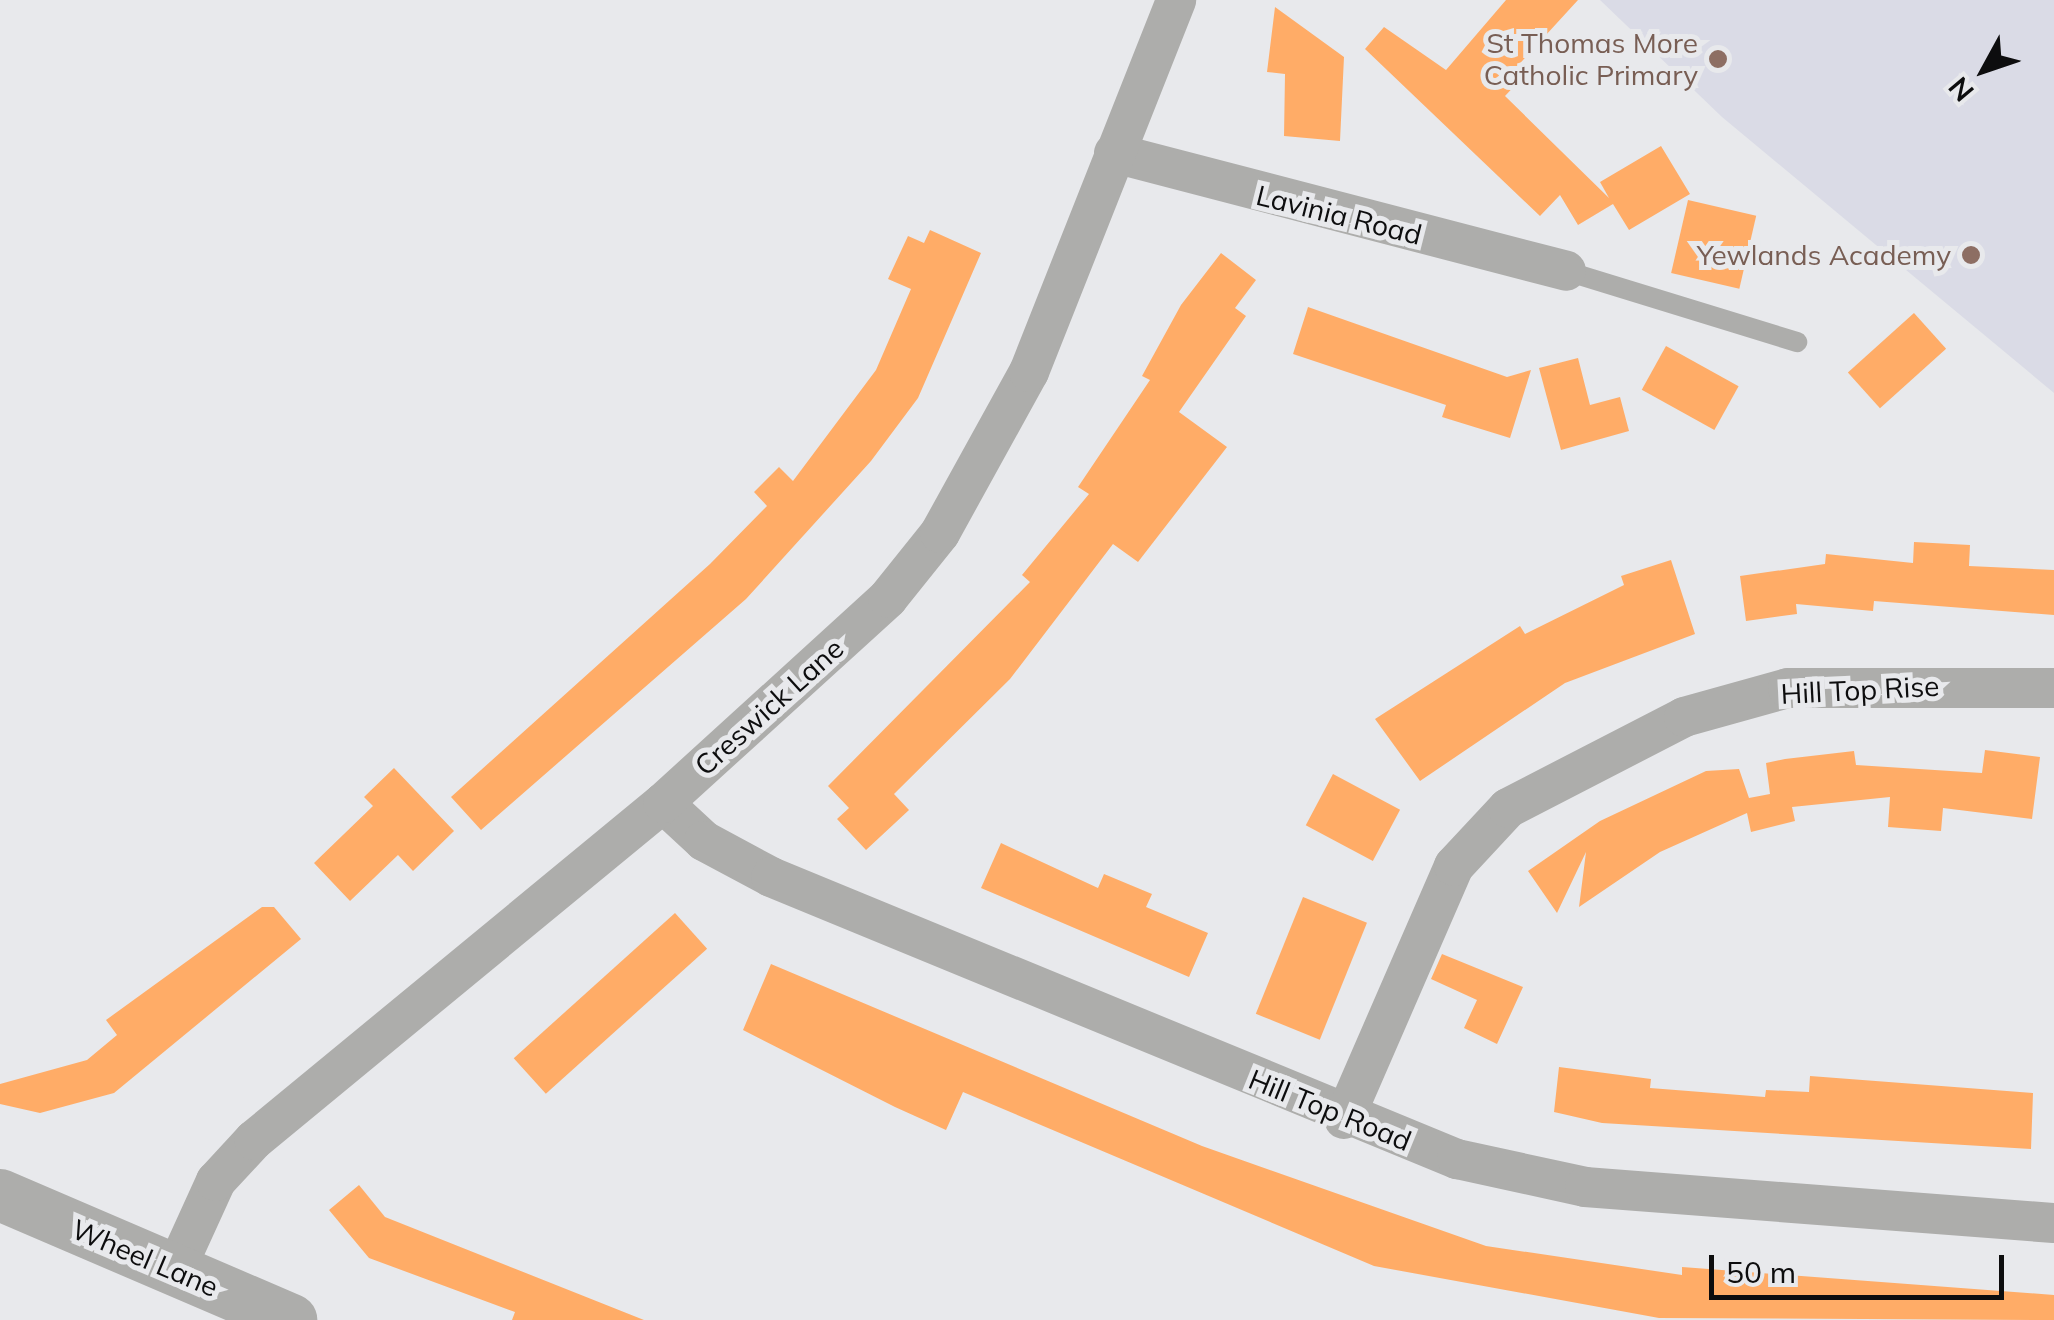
<!DOCTYPE html>
<html>
<head>
<meta charset="utf-8">
<style>
	body { margin:0 }
	#map { position:relative; width:2054px; height:1320px; overflow:hidden; background:#e8e9ec; font-family:Mulish,sans-serif }
	div>[style] { position:absolute }
	[style*='--x'] { left:calc(var(--x)*1px); top:calc(var(--y)*1px); width:calc(var(--w)*1px); rotate:calc(var(--a)*1deg) }
	.built>* { inset:0; background:#dadbe6 }
	.building>* { inset:0; background:#ffac67; transform-origin:0 0 }
	.service>* { height:20px; margin:-10px; padding:0 10px; transform-origin:10px; border-radius:10px; background:#adadab }
	.minor>* { height:40px; margin:-20px; padding:0 20px; transform-origin:20px; border-radius:20px; background:#adadab }
	.tertiary>* { height:52px; margin:-26px; padding:0 26px; transform-origin:26px; border-radius:26px; background:#adadab }
	.dots>* { width:28px; height:28px; translate:-50% -50%; box-sizing:border-box; border:5px solid #e8e9ec; border-radius:50% }
	span { translate:-50% -50%; white-space:nowrap; text-align:center; line-height:1.15; -webkit-text-stroke:10px #e8e9ec; paint-order:stroke }
	.education-label { font-size:28px; color:#785e54 }
	.right { translate:-100% -50%; text-align:right }
	.street-label { font-size:28px; color:#0d0d0e }
	.north { position:absolute; left:1934px; top:20px; width:100px; height:100px; -webkit-text-stroke:8px #e8e9ec; paint-order:stroke; rotate:230deg; font-size:28px; font-weight:700; line-height:40px; text-align:center; color:#0d0d0e }
	.north::after { content:''; display:block; margin:auto; width:35px; height:45px; background:#0d0d0e; clip-path:polygon(50% 0,100% 100%,50% 72%,0 100%) }
	.scale { position:absolute; left:1709px; top:1255px; width:295px; height:45px; box-sizing:border-box; border:5px solid #0d0d0e; border-top:0; padding-left:12px; font-size:30px; line-height:35px; white-space:nowrap; color:#0d0d0e; -webkit-text-stroke:8px #e8e9ec; paint-order:stroke }
</style>
</head>
<body>
<div id="map">
	<div class="built">
		<div style="clip-path:polygon(1600px 0,2054px 0,2054px 393px,1722px 117px)"></div>
	</div>
	<div class="building">
		<div style="clip-path:polygon(1506px 0,1578px 0,1512px 72px,1520px 80px,1505px 96px,1609px 198px,1600px 182px,1661px 146px,1690px 194px,1629px 230px,1613px 204px,1578px 225px,1560px 195px,1540px 216px,1365px 49px,1384px 27px,1446px 70px)"></div>
		<div style="clip-path:polygon(1275px 7px,1344px 57px,1340px 141px,1284px 136px,1285px 74px,1267px 72px)"></div>
		<div style="left:1688px;top:200px;width:70px;height:75px;rotate:13deg"></div>
		<div style="clip-path:polygon(930px 230px,981px 253px,918px 398px,871px 461px,746px 599px,481px 830px,451px 797px,710px 564px,767px 506px,754px 492px,779px 467px,793px 481px,876px 370px,911px 289px,888px 279px,908px 236px,924px 243px)"></div>
		<div style="clip-path:polygon(1221px 253px,1256px 280px,1235px 308px,1246px 316px,1179px 412px,1227px 447px,1138px 562px,1113px 544px,1010px 679px,894px 794px,909px 810px,866px 850px,837px 819px,849px 808px,828px 786px,1030px 582px,1022px 575px,1089px 494px,1078px 487px,1150px 380px,1142px 376px,1181px 305px)"></div>
		<div style="clip-path:polygon(1308px 307px,1507px 377px,1531px 370px,1510px 438px,1442px 417px,1446px 405px,1293px 354px)"></div>
		<div style="left:1914px;top:313px;width:48px;height:89px;rotate:48deg"></div>
		<div style="left:1666px;top:346px;width:83px;height:50px;rotate:29deg"></div>
		<div style="clip-path:polygon(1578px 358px,1590px 405px,1620px 397px,1629px 431px,1561px 450px,1539px 368px)"></div>
		<div style="clip-path:polygon(1914px 542px,1970px 545px,1969px 566px,2054px 570px,2054px 615px,1874px 601px,1873px 611px,1796px 604px,1797px 614px,1746px 621px,1740px 576px,1825px 564px,1826px 554px,1913px 563px)"></div>
		<div style="clip-path:polygon(1671px 560px,1695px 634px,1565px 683px,1420px 781px,1375px 719px,1520px 626px,1525px 634px,1624px 585px,1621px 576px)"></div>
		<div style="clip-path:polygon(1985px 750px,2040px 757px,2032px 819px,1943px 808px,1941px 831px,1888px 827px,1890px 797px,1792px 807px,1795px 821px,1751px 832px,1747px 813px,1660px 852px,1579px 907px,1586px 852px,1557px 913px,1528px 871px,1600px 821px,1706px 771px,1739px 769px,1749px 798px,1770px 794px,1766px 763px,1785px 759px,1854px 751px,1856px 765px,1982px 773px)"></div>
		<div style="clip-path:polygon(394px 768px,454px 831px,413px 871px,398px 855px,350px 901px,314px 863px,373px 806px,364px 797px)"></div>
		<div style="left:1333px;top:774px;width:76px;height:58px;rotate:28deg"></div>
		<div style="clip-path:polygon(1001px 843px,1098px 888px,1104px 874px,1152px 894px,1146px 907px,1208px 933px,1189px 977px,981px 888px)"></div>
		<div style="left:1303px;top:897px;width:69px;height:126px;rotate:22deg"></div>
		<div style="clip-path:polygon(262px 907px,274px 907px,301px 939px,114px 1093px,40px 1113px,0 1104px,0 1084px,87px 1060px,117px 1035px,106px 1020px)"></div>
		<div style="left:675px;top:913px;width:48px;height:217px;rotate:48deg"></div>
		<div style="clip-path:polygon(1442px 954px,1523px 987px,1497px 1044px,1464px 1028px,1477px 1000px,1431px 979px)"></div>
		<div style="clip-path:polygon(771px 964px,1202px 1146px,1486px 1246px,1682px 1275px,1682px 1267px,2054px 1295px,2054px 1320px,1659px 1318px,1374px 1266px,963px 1092px,946px 1130px,895px 1107px,743px 1030px)"></div>
		<div style="clip-path:polygon(1559px 1067px,1651px 1079px,1650px 1088px,1765px 1097px,1766px 1090px,1809px 1092px,1810px 1076px,2033px 1093px,2031px 1149px,1602px 1123px,1554px 1112px)"></div>
		<div style="clip-path:polygon(359px 1185px,385px 1217px,644px 1320px,512px 1320px,515px 1312px,369px 1258px,329px 1210px)"></div>
	</div>
	<div class="service">
		<div style="--x:1566;--y:271;--w:242;--a:17.1"></div>
	</div>
	<div class="minor">
		<div style="--x:1114;--y:153;--w:467;--a:14.6"></div>
		<div style="--x:663;--y:803;--w:56;--a:42.8"></div>
		<div style="--x:704;--y:841;--w:76;--a:28.2"></div>
		<div style="--x:771;--y:877;--w:742;--a:22.35"></div>
		<div style="--x:1457;--y:1159;--w:131;--a:12.3"></div>
		<div style="--x:1585;--y:1187;--w:470;--a:4.4"></div>
		<div style="--x:1344;--y:1119;--w:276;--a:-66.5"></div>
		<div style="--x:1454;--y:866;--w:79;--a:-47"></div>
		<div style="--x:1508;--y:808;--w:198;--a:-27.3"></div>
		<div style="--x:1684;--y:717;--w:108;--a:-15.6"></div>
		<div style="--x:1788;--y:688;--w:266;--a:0"></div>
		<div style="--x:175;--y:1271;--w:99;--a:-65.5"></div>
		<div style="--x:216;--y:1181;--w:56;--a:-47.2"></div>
		<div style="--x:254;--y:1140;--w:530;--a:-39.49"></div>
		<div style="--x:663;--y:803;--w:304;--a:-42.3"></div>
		<div style="--x:888;--y:598;--w:83;--a:-51.3"></div>
		<div style="--x:940;--y:533;--w:184;--a:-61.1"></div>
		<div style="--x:1029;--y:372;--w:400;--a:-68.4"></div>
	</div>
	<div class="tertiary">
		<div style="--x:0;--y:1195;--w:317;--a:23.2"></div>
	</div>
	<div class="dots">
		<div style="left:1718px;top:59px;background:#8d6e63"></div>
		<div style="left:1971px;top:255px;background:#8d6e63"></div>
	</div>
	<div class="education-label">
		<span class="right" style="left:1698px;top:59px">St Thomas More<br>Catholic Primary</span>
		<span class="right" style="left:1951px;top:255px">Yewlands Academy</span>
	</div>
	<div class="street-label">
		<span style="left:1339px;top:215px;rotate:14deg">Lavinia Road</span>
		<span style="left:1860px;top:690px;rotate:-3deg">Hill Top Rise</span>
		<span style="left:769px;top:707px;rotate:-42deg">Creswick Lane</span>
		<span style="left:1330px;top:1110px;rotate:22deg">Hill Top Road</span>
		<span style="left:145px;top:1258px;rotate:23deg">Wheel Lane</span>
	</div>
	<div class="north">N</div>
	<div class="scale">50 m</div>
</div>
</body>
</html>
